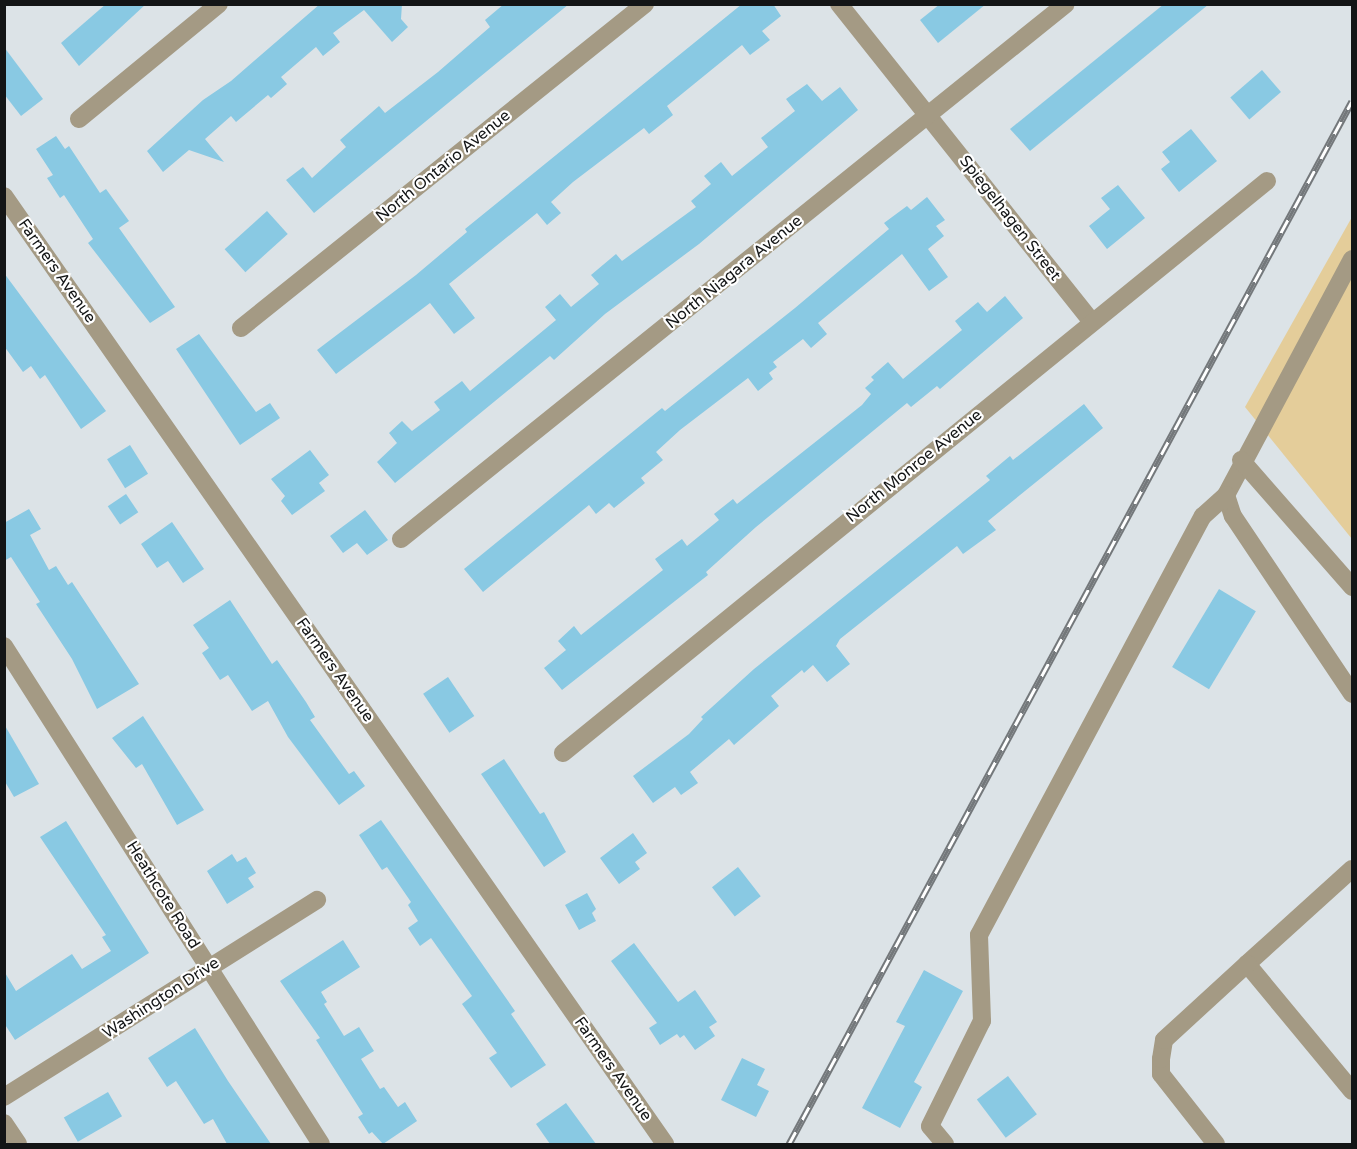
<!DOCTYPE html>
<html>
<head>
<meta charset="utf-8">
<style>
	body { margin:0 }
	#map { position:relative; width:1357px; height:1149px; overflow:hidden; background:#dce3e7; font-family:"Varela Round",sans-serif }
	div>[style] { position:absolute }
	[style*='--x'] { left:calc(var(--x)*1px); top:calc(var(--y)*1px); width:calc(var(--w)*1px); rotate:calc(var(--a)*1deg) }
	.green>* { inset:0; background:#e4cd9a }
	.building>* { inset:0; background:#89c9e3; transform-origin:0 0 }
	.minor>* { height:18px; margin:-9px; padding:0 9px; transform-origin:9px; border-radius:9px; background:#a49a84 }
	.rail>* { height:7px; margin-top:-3.5px; transform-origin:0; background:repeating-linear-gradient(90deg,#fff 0 14px,#74787b 0 28px); box-sizing:border-box; border-block:2px solid #74787b }
	span { translate:-50% -50%; white-space:nowrap; text-align:center; line-height:1.15; -webkit-text-stroke:4.5px #fff; paint-order:stroke }
	.street-label { font-size:16px; color:#131516 }
	.frame { position:absolute; inset:0; border:6px solid #131516; pointer-events:none }
</style>
</head>
<body>
<div id="map">
	<div class="green">
		<div style="clip-path:polygon(1352px 217px,1352px 539px,1245px 407px)"></div>
	</div>
	<div class="building">
		<div style="clip-path:polygon(106px 4px,146px 4px,79px 66px,61px 43px)"></div>
		<div style="clip-path:polygon(320px 4px,402px 4px,401px 19px,408px 27px,392px 42px,364px 10px,333px 33px,340px 42px,323px 56px,316px 47px,281px 77px,287px 84px,271px 98px,268px 95px,236px 122px,231px 116px,205px 139px,224px 162px,189px 150px,163px 172px,147px 151px,203px 100px,231px 81px)"></div>
		<div style="clip-path:polygon(504px 4px,569px 4px,314px 213px,286px 180px,303px 167px,312px 178px,346px 147px,340px 140px,379px 106px,385px 113px,438px 72px,490px 27px,485px 20px)"></div>
		<div style="clip-path:polygon(742px 4px,773px 4px,781px 16px,762px 31px,770px 40px,750px 55px,742px 45px,667px 106px,673px 115px,649px 134px,644px 128px,573px 182px,551px 202px,561px 213px,547px 225px,537px 213px,449px 284px,475px 318px,454px 334px,430px 303px,336px 374px,317px 350px,416px 275px,467px 232px,465px 229px)"></div>
		<div style="clip-path:polygon(940px 4px,986px 4px,938px 43px,920px 20px)"></div>
		<div style="clip-path:polygon(1164px 4px,1209px 4px,1030px 151px,1010px 129px)"></div>
		<div style="clip-path:polygon(4px 47px,43px 99px,21px 116px,4px 94px)"></div>
		<div style="left:1262px;top:70px;width:29px;height:42px;rotate:49deg"></div>
		<div style="clip-path:polygon(807px 84px,822px 101px,840px 87px,858px 110px,699px 244px,605px 314px,554px 360px,550px 356px,395px 483px,377px 462px,397px 443px,389px 433px,402px 421px,412px 431px,440px 410px,434px 402px,462px 381px,470px 391px,556px 320px,545px 307px,560px 294px,571px 307px,599px 284px,591px 275px,616px 254px,622px 261px,696px 207px,691px 201px,711px 184px,704px 176px,721px 162px,732px 176px,768px 147px,761px 138px,795px 111px,786px 99px)"></div>
		<div style="clip-path:polygon(1191px 129px,1217px 161px,1179px 192px,1161px 169px,1170px 162px,1162px 152px)"></div>
		<div style="clip-path:polygon(56px 136px,65px 149px,69px 146px,100px 193px,106px 189px,129px 221px,119px 228px,175px 307px,150px 323px,88px 243px,93px 239px,64px 195px,60px 198px,47px 178px,53px 175px,36px 149px)"></div>
		<div style="clip-path:polygon(1118px 185px,1145px 218px,1107px 249px,1089px 226px,1110px 209px,1101px 198px)"></div>
		<div style="clip-path:polygon(927px 197px,945px 220px,936px 226px,944px 236px,928px 249px,948px 277px,929px 291px,902px 254px,818px 323px,827px 334px,811px 348px,803px 339px,773px 362px,777px 367px,769px 373px,773px 379px,758px 391px,748px 378px,680px 430px,656px 452px,663px 460px,641px 478px,645px 483px,614px 508px,609px 503px,596px 514px,589px 505px,483px 592px,464px 569px,662px 408px,665px 411px,795px 308px,889px 229px,884px 223px,907px 206px,911px 210px)"></div>
		<div style="left:267px;top:211px;width:31px;height:57px;rotate:48deg"></div>
		<div style="clip-path:polygon(4px 273px,106px 411px,81px 429px,45px 375px,40px 379px,31px 366px,23px 372px,4px 346px)"></div>
		<div style="clip-path:polygon(1005px 296px,1023px 318px,940px 389px,937px 386px,911px 407px,907px 403px,756px 527px,706px 572px,708px 575px,562px 690px,544px 668px,566px 650px,558px 641px,574px 626px,581px 635px,663px 570px,655px 559px,682px 539px,687px 546px,719px 520px,714px 514px,733px 499px,737px 504px,862px 405px,871px 394px,865px 388px,874px 380px,871px 377px,888px 362px,903px 379px,962px 330px,955px 321px,978px 302px,987px 312px)"></div>
		<div style="clip-path:polygon(199px 334px,256px 412px,270px 403px,280px 418px,240px 445px,176px 349px)"></div>
		<div style="clip-path:polygon(1084px 404px,1103px 428px,988px 521px,996px 530px,963px 554px,957px 546px,840px 639px,836px 646px,850px 664px,827px 682px,813px 665px,804px 673px,802px 670px,771px 696px,779px 706px,734px 745px,729px 739px,690px 772px,698px 783px,681px 795px,675px 787px,653px 803px,633px 776px,689px 734px,703px 719px,701px 717px,754px 669px,990px 480px,986px 476px,1010px 456px,1013px 460px)"></div>
		<div style="left:130px;top:445px;width:34px;height:27px;rotate:58deg"></div>
		<div style="clip-path:polygon(310px 450px,329px 475px,319px 483px,325px 491px,292px 515px,281px 501px,285px 496px,271px 479px)"></div>
		<div style="left:126px;top:494px;width:22px;height:22px;rotate:56deg"></div>
		<div style="clip-path:polygon(29px 509px,41px 529px,30px 535px,49px 570px,56px 566px,68px 585px,72px 582px,139px 684px,97px 709px,72px 659px,36px 604px,40px 602px,11px 557px,4px 561px,4px 523px)"></div>
		<div style="clip-path:polygon(365px 510px,388px 540px,367px 555px,357px 543px,343px 553px,330px 536px)"></div>
		<div style="clip-path:polygon(172px 522px,204px 569px,183px 583px,168px 561px,157px 568px,141px 544px)"></div>
		<div style="left:1219px;top:589px;width:43px;height:91px;rotate:31deg"></div>
		<div style="clip-path:polygon(230px 600px,272px 664px,277px 660px,306px 702px,315px 717px,310px 720px,349px 774px,354px 771px,365px 786px,339px 805px,288px 737px,268px 701px,252px 711px,228px 675px,220px 680px,202px 653px,209px 648px,193px 625px)"></div>
		<div style="left:448px;top:677px;width:47px;height:30px;rotate:56deg"></div>
		<div style="clip-path:polygon(143px 716px,204px 810px,177px 825px,142px 764px,136px 768px,112px 738px)"></div>
		<div style="clip-path:polygon(4px 724px,39px 784px,14px 797px,4px 780px)"></div>
		<div style="clip-path:polygon(504px 759px,540px 814px,544px 812px,566px 852px,544px 867px,481px 774px)"></div>
		<div style="clip-path:polygon(381px 820px,515px 1011px,511px 1014px,546px 1065px,511px 1088px,489px 1058px,497px 1053px,462px 1004px,472px 996px,431px 938px,420px 946px,408px 928px,418px 921px,408px 905px,411px 902px,387px 867px,382px 870px,359px 835px)"></div>
		<div style="clip-path:polygon(66px 821px,149px 953px,15px 1040px,4px 1023px,4px 971px,16px 991px,72px 954px,82px 969px,111px 951px,102px 937px,106px 935px,40px 837px)"></div>
		<div style="clip-path:polygon(633px 833px,647px 853px,635px 862px,640px 869px,619px 884px,600px 858px)"></div>
		<div style="clip-path:polygon(232px 854px,237px 862px,246px 857px,256px 873px,248px 878px,254px 887px,227px 904px,207px 871px)"></div>
		<div style="left:738px;top:867px;width:37px;height:33px;rotate:52deg"></div>
		<div style="clip-path:polygon(587px 893px,596px 909px,592px 913px,596px 921px,579px 930px,565px 905px)"></div>
		<div style="clip-path:polygon(343px 940px,360px 967px,321px 992px,327px 1002px,324px 1004px,344px 1036px,359px 1027px,374px 1051px,361px 1059px,380px 1089px,384px 1087px,398px 1107px,405px 1102px,417px 1121px,383px 1144px,372px 1132px,369px 1134px,358px 1117px,363px 1114px,316px 1040px,320px 1038px,280px 981px)"></div>
		<div style="clip-path:polygon(634px 943px,678px 1002px,695px 990px,717px 1022px,709px 1027px,715px 1036px,695px 1050px,684px 1035px,680px 1038px,677px 1034px,660px 1045px,649px 1028px,657px 1023px,611px 961px)"></div>
		<div style="clip-path:polygon(924px 970px,963px 991px,914px 1082px,922px 1087px,900px 1128px,862px 1108px,905px 1026px,896px 1022px)"></div>
		<div style="clip-path:polygon(195px 1028px,228px 1081px,271px 1144px,227px 1144px,213px 1119px,204px 1124px,176px 1081px,167px 1087px,148px 1058px)"></div>
		<div style="clip-path:polygon(742px 1058px,765px 1069px,757px 1085px,769px 1091px,756px 1117px,721px 1100px)"></div>
		<div style="left:1008px;top:1076px;width:48px;height:39px;rotate:53deg"></div>
		<div style="left:108px;top:1092px;width:28px;height:51px;rotate:60deg"></div>
		<div style="clip-path:polygon(566px 1103px,596px 1144px,550px 1144px,536px 1124px)"></div>
	</div>
	<div class="minor">
		<div style="--x:839;--y:4;--w:405;--a:51.5"></div>
		<div style="--x:79;--y:119;--w:181;--a:-39.4"></div>
		<div style="--x:4;--y:196;--w:1156;--a:55.11"></div>
		<div style="--x:1352;--y:259;--w:268;--a:118.1"></div>
		<div style="--x:1226;--y:495;--w:22;--a:72"></div>
		<div style="--x:1233;--y:516;--w:214;--a:56.2"></div>
		<div style="--x:241;--y:328;--w:518;--a:-38.73"></div>
		<div style="--x:1241;--y:460;--w:169;--a:48.8"></div>
		<div style="--x:401;--y:539;--w:853;--a:-38.82"></div>
		<div style="--x:4;--y:646;--w:590;--a:57.52"></div>
		<div style="--x:563;--y:753;--w:907;--a:-39.09"></div>
		<div style="--x:1352;--y:869;--w:142;--a:137.9"></div>
		<div style="--x:1247;--y:964;--w:165;--a:50.4"></div>
		<div style="--x:4;--y:1097;--w:370;--a:-32.2"></div>
		<div style="--x:4;--y:1123;--w:25;--a:56"></div>
		<div style="--x:945;--y:1144;--w:23;--a:-130"></div>
		<div style="--x:930;--y:1126;--w:117;--a:-63.7"></div>
		<div style="--x:982;--y:1021;--w:86;--a:-92"></div>
		<div style="--x:979;--y:935;--w:475;--a:-61.9"></div>
		<div style="--x:1203;--y:516;--w:31;--a:-42"></div>
		<div style="--x:1216;--y:1144;--w:89;--a:-128.2"></div>
		<div style="--x:1161;--y:1074;--w:15;--a:-90"></div>
		<div style="--x:1161;--y:1059;--w:19;--a:-81"></div>
		<div style="--x:1164;--y:1040;--w:113;--a:-42.5"></div>
	</div>
	<div class="rail">
		<div style="--x:789;--y:1144;--w:1185;--a:-61.64"></div>
	</div>
	<div class="street-label">
		<span style="left:443px;top:166px;rotate:-39deg">North Ontario Avenue</span>
		<span style="left:1010px;top:218px;rotate:52deg">Spiegelhagen Street</span>
		<span style="left:57px;top:271px;rotate:55deg">Farmers Avenue</span>
		<span style="left:734px;top:272px;rotate:-39deg">North Niagara Avenue</span>
		<span style="left:914px;top:466px;rotate:-39deg">North Monroe Avenue</span>
		<span style="left:335px;top:670px;rotate:55deg">Farmers Avenue</span>
		<span style="left:163px;top:895px;rotate:58deg">Heathcote Road</span>
		<span style="left:161px;top:998px;rotate:-33deg">Washington Drive</span>
		<span style="left:613px;top:1069px;rotate:55deg">Farmers Avenue</span>
	</div>
	<div class="frame"></div>
</div>
</body>
</html>
